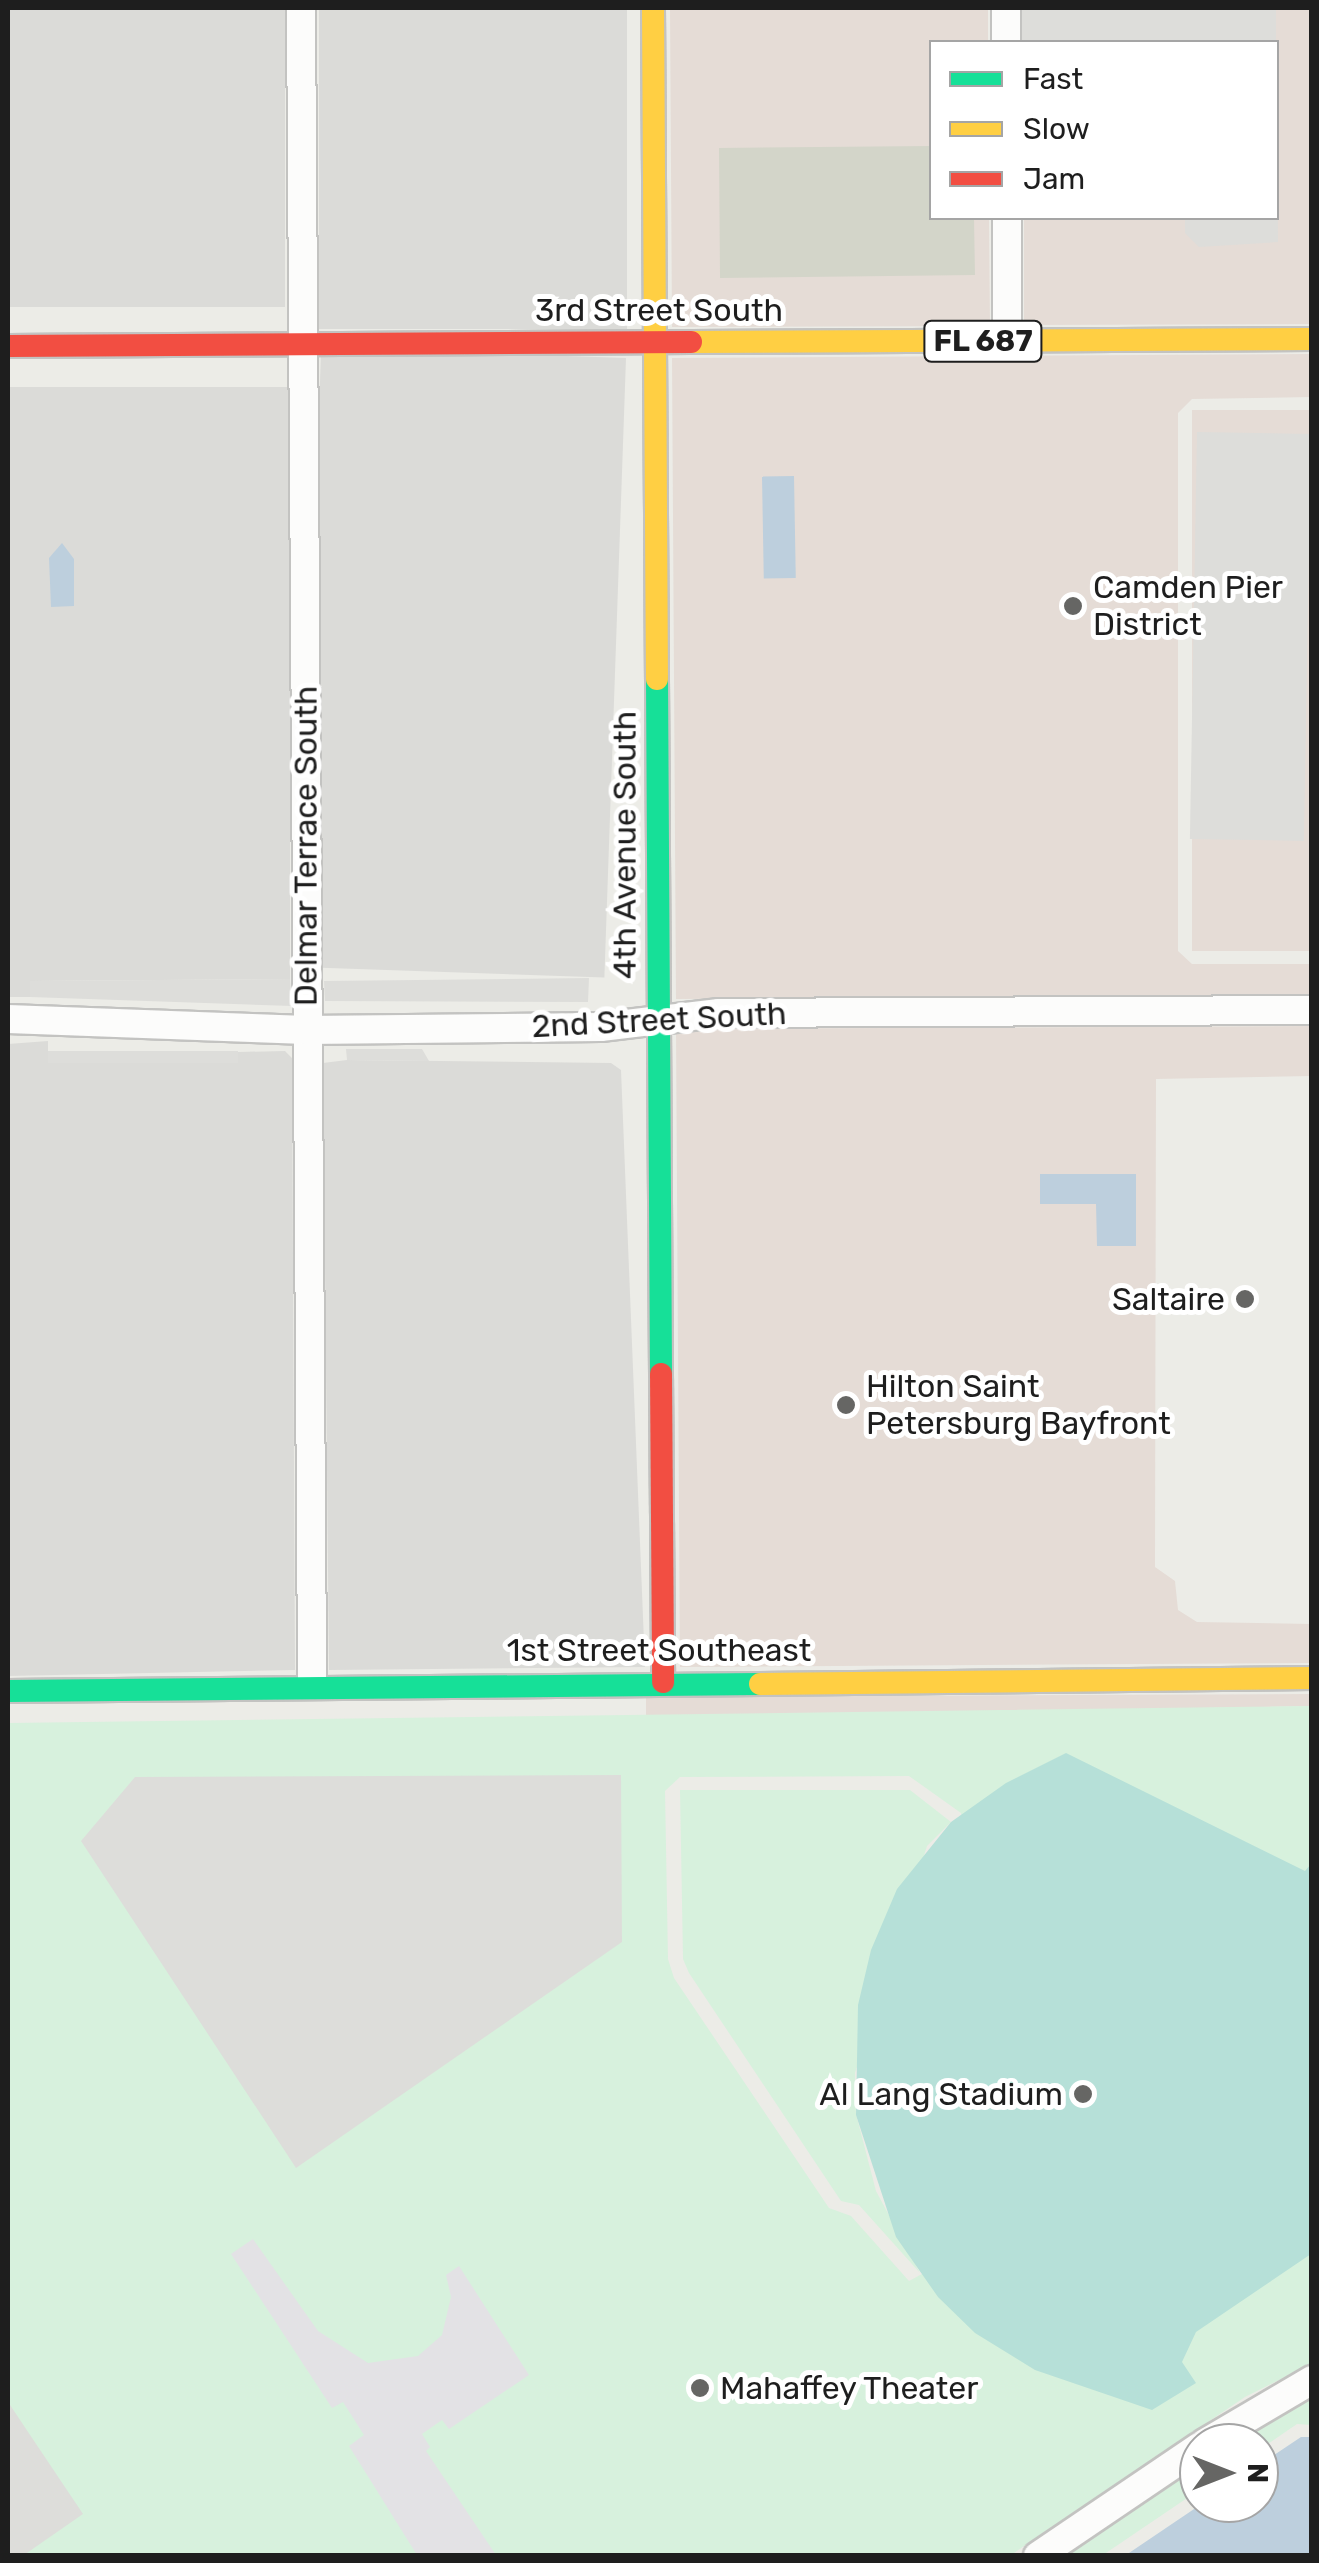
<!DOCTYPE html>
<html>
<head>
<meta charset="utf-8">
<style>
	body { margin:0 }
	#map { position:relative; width:1319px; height:2563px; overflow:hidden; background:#ecece7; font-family:Rubik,sans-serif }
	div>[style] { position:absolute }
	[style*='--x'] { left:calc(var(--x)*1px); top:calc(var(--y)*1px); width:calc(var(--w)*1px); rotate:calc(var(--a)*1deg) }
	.residential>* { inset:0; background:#dbdbd8; transform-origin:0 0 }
	.commercial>* { inset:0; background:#e5dcd6; transform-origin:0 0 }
	.construction>* { inset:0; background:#d3d5c9 }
	.park>* { inset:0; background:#d7f1dd }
	.pitch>* { inset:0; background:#b6e0d8 }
	.parking>* { inset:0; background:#ddddda; transform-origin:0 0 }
	.plaza>* { inset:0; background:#e3e2e5 }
	.water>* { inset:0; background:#bdcfdd; transform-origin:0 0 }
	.roads { filter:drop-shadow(2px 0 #c3c3c1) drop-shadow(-2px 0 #c3c3c1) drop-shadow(0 2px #c3c3c1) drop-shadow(0 -2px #c3c3c1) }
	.street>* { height:28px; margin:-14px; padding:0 14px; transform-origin:14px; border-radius:14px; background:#fcfcfb }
	.fast>* { height:22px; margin:-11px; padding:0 11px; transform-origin:11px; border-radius:11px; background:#16e098 }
	.slow>* { height:22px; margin:-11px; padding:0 11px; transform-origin:11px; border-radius:11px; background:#ffcf43 }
	.jam>* { height:22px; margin:-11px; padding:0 11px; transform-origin:11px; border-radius:11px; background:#f24e42 }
	.dots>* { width:28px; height:28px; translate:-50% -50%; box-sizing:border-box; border:5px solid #fff; border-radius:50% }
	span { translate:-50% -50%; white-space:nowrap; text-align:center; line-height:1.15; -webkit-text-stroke:10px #fff; paint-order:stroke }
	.shield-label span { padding:2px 8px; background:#fff; border:2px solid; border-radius:8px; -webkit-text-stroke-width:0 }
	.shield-label { font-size:30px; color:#1e1e1e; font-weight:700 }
	.street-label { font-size:32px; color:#1e1e1e }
	.poi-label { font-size:32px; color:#1e1e1e }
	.left { translate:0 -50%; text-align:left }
	.right { translate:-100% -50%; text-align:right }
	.frame { position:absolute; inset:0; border:10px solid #1e1e1e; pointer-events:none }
	.legend { position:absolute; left:929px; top:40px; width:350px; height:180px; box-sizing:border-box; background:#fff; border:2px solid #a5a5a5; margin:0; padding:12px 18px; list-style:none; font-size:30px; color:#1e1e1e }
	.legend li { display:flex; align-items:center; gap:20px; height:50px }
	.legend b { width:50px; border:2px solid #a5a5a5 }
	.north { position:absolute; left:1179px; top:2423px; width:100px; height:100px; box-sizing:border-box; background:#fff; border:2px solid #a5a5a5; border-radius:50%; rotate:90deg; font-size:28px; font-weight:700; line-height:40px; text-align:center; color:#1e1e1e }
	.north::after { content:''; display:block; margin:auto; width:35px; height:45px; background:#666664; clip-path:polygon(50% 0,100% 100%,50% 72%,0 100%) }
</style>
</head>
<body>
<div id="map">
	<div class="residential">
		<div style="left:8px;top:8px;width:277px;height:299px"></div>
		<div style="left:319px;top:8px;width:308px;height:321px"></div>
		<div style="left:626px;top:358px;width:620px;height:305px;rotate:92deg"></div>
		<div style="clip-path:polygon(8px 387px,290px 387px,290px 979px,31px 981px,30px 997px,8px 997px)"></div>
		<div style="clip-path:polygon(48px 1041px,48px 1062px,237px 1062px,238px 1052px,285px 1051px,292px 1058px,295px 1670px,8px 1676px,8px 1044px)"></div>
		<div style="clip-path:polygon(347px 1060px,611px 1063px,621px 1070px,645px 1667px,329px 1670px,323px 1063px)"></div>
	</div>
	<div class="commercial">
		<div style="clip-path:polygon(670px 8px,988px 8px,988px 42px,932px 42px,932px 218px,989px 218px,990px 326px,672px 327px)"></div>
		<div style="clip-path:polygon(1022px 8px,1311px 8px,1311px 324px,1024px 325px,1024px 218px,1276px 218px,1276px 42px,1023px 42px)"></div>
		<div style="clip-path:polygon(1311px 354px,1311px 397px,1192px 399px,1178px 413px,1178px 951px,1192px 964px,1311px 964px,1311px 995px,676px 999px,672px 358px)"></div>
		<div style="left:1311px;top:410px;width:541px;height:119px;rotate:90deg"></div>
		<div style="clip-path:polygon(1311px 1026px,1311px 1076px,1156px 1079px,1155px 1567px,1175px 1581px,1178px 1610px,1197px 1622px,1311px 1624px,1311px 1663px,680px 1667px,676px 1029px)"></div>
		<div style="clip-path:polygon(1311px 1694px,1312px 1706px,646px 1718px,646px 1697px)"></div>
	</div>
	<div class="construction">
		<div style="clip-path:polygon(931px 146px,932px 218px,974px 218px,975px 275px,720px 278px,719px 148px)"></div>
	</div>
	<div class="park">
		<div style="clip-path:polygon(evenodd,1311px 1706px,1311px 2364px,1245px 2397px,1011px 2555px,8px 2555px,8px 1723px,1311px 1706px,909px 1776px,961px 1813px,962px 1831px,933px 2268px,909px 2281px,851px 2216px,829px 2208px,674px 1978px,668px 1959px,665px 1791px,680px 1777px,909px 1776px)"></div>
		<div style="clip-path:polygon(680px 1790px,910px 1790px,951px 1822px,927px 1846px,855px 2073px,856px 2114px,876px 2191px,920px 2273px,859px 2205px,841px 2201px,689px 1973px,683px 1959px)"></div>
		<div style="clip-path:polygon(1311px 2397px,1311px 2425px,1297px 2424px,1259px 2450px,1259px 2443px,1234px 2443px)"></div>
		<div style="clip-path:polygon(1199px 2467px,1199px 2490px,1103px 2555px,1067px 2555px)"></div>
	</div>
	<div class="pitch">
		<div style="clip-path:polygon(1066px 1753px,1305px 1871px,1311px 1864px,1311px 2254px,1196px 2332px,1182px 2362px,1196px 2383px,1152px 2410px,1035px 2370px,975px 2333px,938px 2297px,896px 2237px,856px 2115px,858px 2005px,871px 1950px,897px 1889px,951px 1822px,1006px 1783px)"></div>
	</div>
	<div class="parking">
		<div style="left:1021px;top:8px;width:255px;height:34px"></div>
		<div style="clip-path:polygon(1277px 106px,1278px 242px,1199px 247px,1185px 233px,1185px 218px,1276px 218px)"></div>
		<div style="left:1197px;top:432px;width:114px;height:407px;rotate:1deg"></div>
		<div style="clip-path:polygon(589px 978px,588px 1002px,325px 1001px,324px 981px)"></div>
		<div style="clip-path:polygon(290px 979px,292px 1006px,30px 997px,30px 981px)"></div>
		<div style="clip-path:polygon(346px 1049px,422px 1049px,429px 1061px,347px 1060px)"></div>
		<div style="left:48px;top:1051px;width:190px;height:12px"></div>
		<div style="clip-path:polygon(621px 1775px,622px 1942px,296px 2168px,81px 1841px,135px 1777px)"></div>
		<div style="clip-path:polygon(8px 2402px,83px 2514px,24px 2555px,8px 2555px)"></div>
	</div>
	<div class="plaza">
		<div style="clip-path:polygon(253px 2239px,318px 2331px,368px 2363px,418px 2356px,442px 2335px,451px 2297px,446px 2275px,459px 2266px,529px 2375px,449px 2429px,442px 2420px,422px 2434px,430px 2447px,426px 2451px,496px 2555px,417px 2555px,349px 2446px,364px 2435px,343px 2402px,332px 2408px,231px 2254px)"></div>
	</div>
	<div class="water">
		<div style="left:794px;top:476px;width:102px;height:32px;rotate:89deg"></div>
		<div style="clip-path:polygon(62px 543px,74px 559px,74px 606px,51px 607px,49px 558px)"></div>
		<div style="clip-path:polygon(1040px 1174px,1136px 1174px,1136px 1246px,1097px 1246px,1096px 1204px,1040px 1204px)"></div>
		<div style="clip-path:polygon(1301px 2437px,1311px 2437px,1311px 2555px,1126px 2555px,1203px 2503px,1259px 2503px,1259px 2465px)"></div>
	</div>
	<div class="roads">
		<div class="street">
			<div style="--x:301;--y:8;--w:1677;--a:89.62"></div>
			<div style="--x:1006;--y:8;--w:34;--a:90"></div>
			<div style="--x:1007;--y:218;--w:122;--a:90"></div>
			<div style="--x:8;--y:1019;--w:298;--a:2.1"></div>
			<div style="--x:306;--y:1030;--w:295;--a:-0.6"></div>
			<div style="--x:601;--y:1027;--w:119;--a:-6.8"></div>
			<div style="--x:719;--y:1013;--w:593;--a:-0.29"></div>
			<div style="--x:1205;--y:2443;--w:124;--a:-30.5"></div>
			<div style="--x:1038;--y:2556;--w:194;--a:-34.1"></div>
		</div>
		<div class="fast">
			<div style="--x:657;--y:679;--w:695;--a:89.67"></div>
			<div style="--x:8;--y:1691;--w:752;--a:-0.53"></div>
		</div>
		<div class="slow">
			<div style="--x:653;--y:8;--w:671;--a:89.66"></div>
			<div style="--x:691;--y:342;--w:621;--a:-0.28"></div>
			<div style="--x:760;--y:1684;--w:552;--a:-0.62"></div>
		</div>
		<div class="jam">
			<div style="--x:8;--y:346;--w:683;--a:-0.34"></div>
			<div style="--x:661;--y:1374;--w:308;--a:89.6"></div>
		</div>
	</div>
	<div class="dots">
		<div style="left:1073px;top:606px;background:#666664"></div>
		<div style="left:1245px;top:1299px;background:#666664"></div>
		<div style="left:846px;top:1405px;background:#666664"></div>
		<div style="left:1083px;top:2094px;background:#666664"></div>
		<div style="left:700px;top:2388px;background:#666664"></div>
	</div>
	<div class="shield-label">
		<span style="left:983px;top:341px">FL 687</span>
	</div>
	<div class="street-label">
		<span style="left:659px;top:310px">3rd Street South</span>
		<span style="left:625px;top:845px;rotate:-90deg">4th Avenue South</span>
		<span style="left:306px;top:846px;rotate:-90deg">Delmar Terrace South</span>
		<span style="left:659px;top:1020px;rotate:-3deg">2nd Street South</span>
		<span style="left:659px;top:1650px">1st Street Southeast</span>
	</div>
	<div class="poi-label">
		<span class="left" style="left:1093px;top:606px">Camden Pier<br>District</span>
		<span class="right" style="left:1225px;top:1299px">Saltaire</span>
		<span class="left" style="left:866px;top:1405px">Hilton Saint<br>Petersburg Bayfront</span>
		<span class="right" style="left:1063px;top:2094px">Al Lang Stadium</span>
		<span class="left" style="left:720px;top:2388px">Mahaffey Theater</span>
	</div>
	<div class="frame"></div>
	<ul class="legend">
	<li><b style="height:12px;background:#16e098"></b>Fast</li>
	<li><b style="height:12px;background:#ffcf43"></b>Slow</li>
	<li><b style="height:12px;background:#f24e42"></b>Jam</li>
	</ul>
	<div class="north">N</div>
</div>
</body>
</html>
